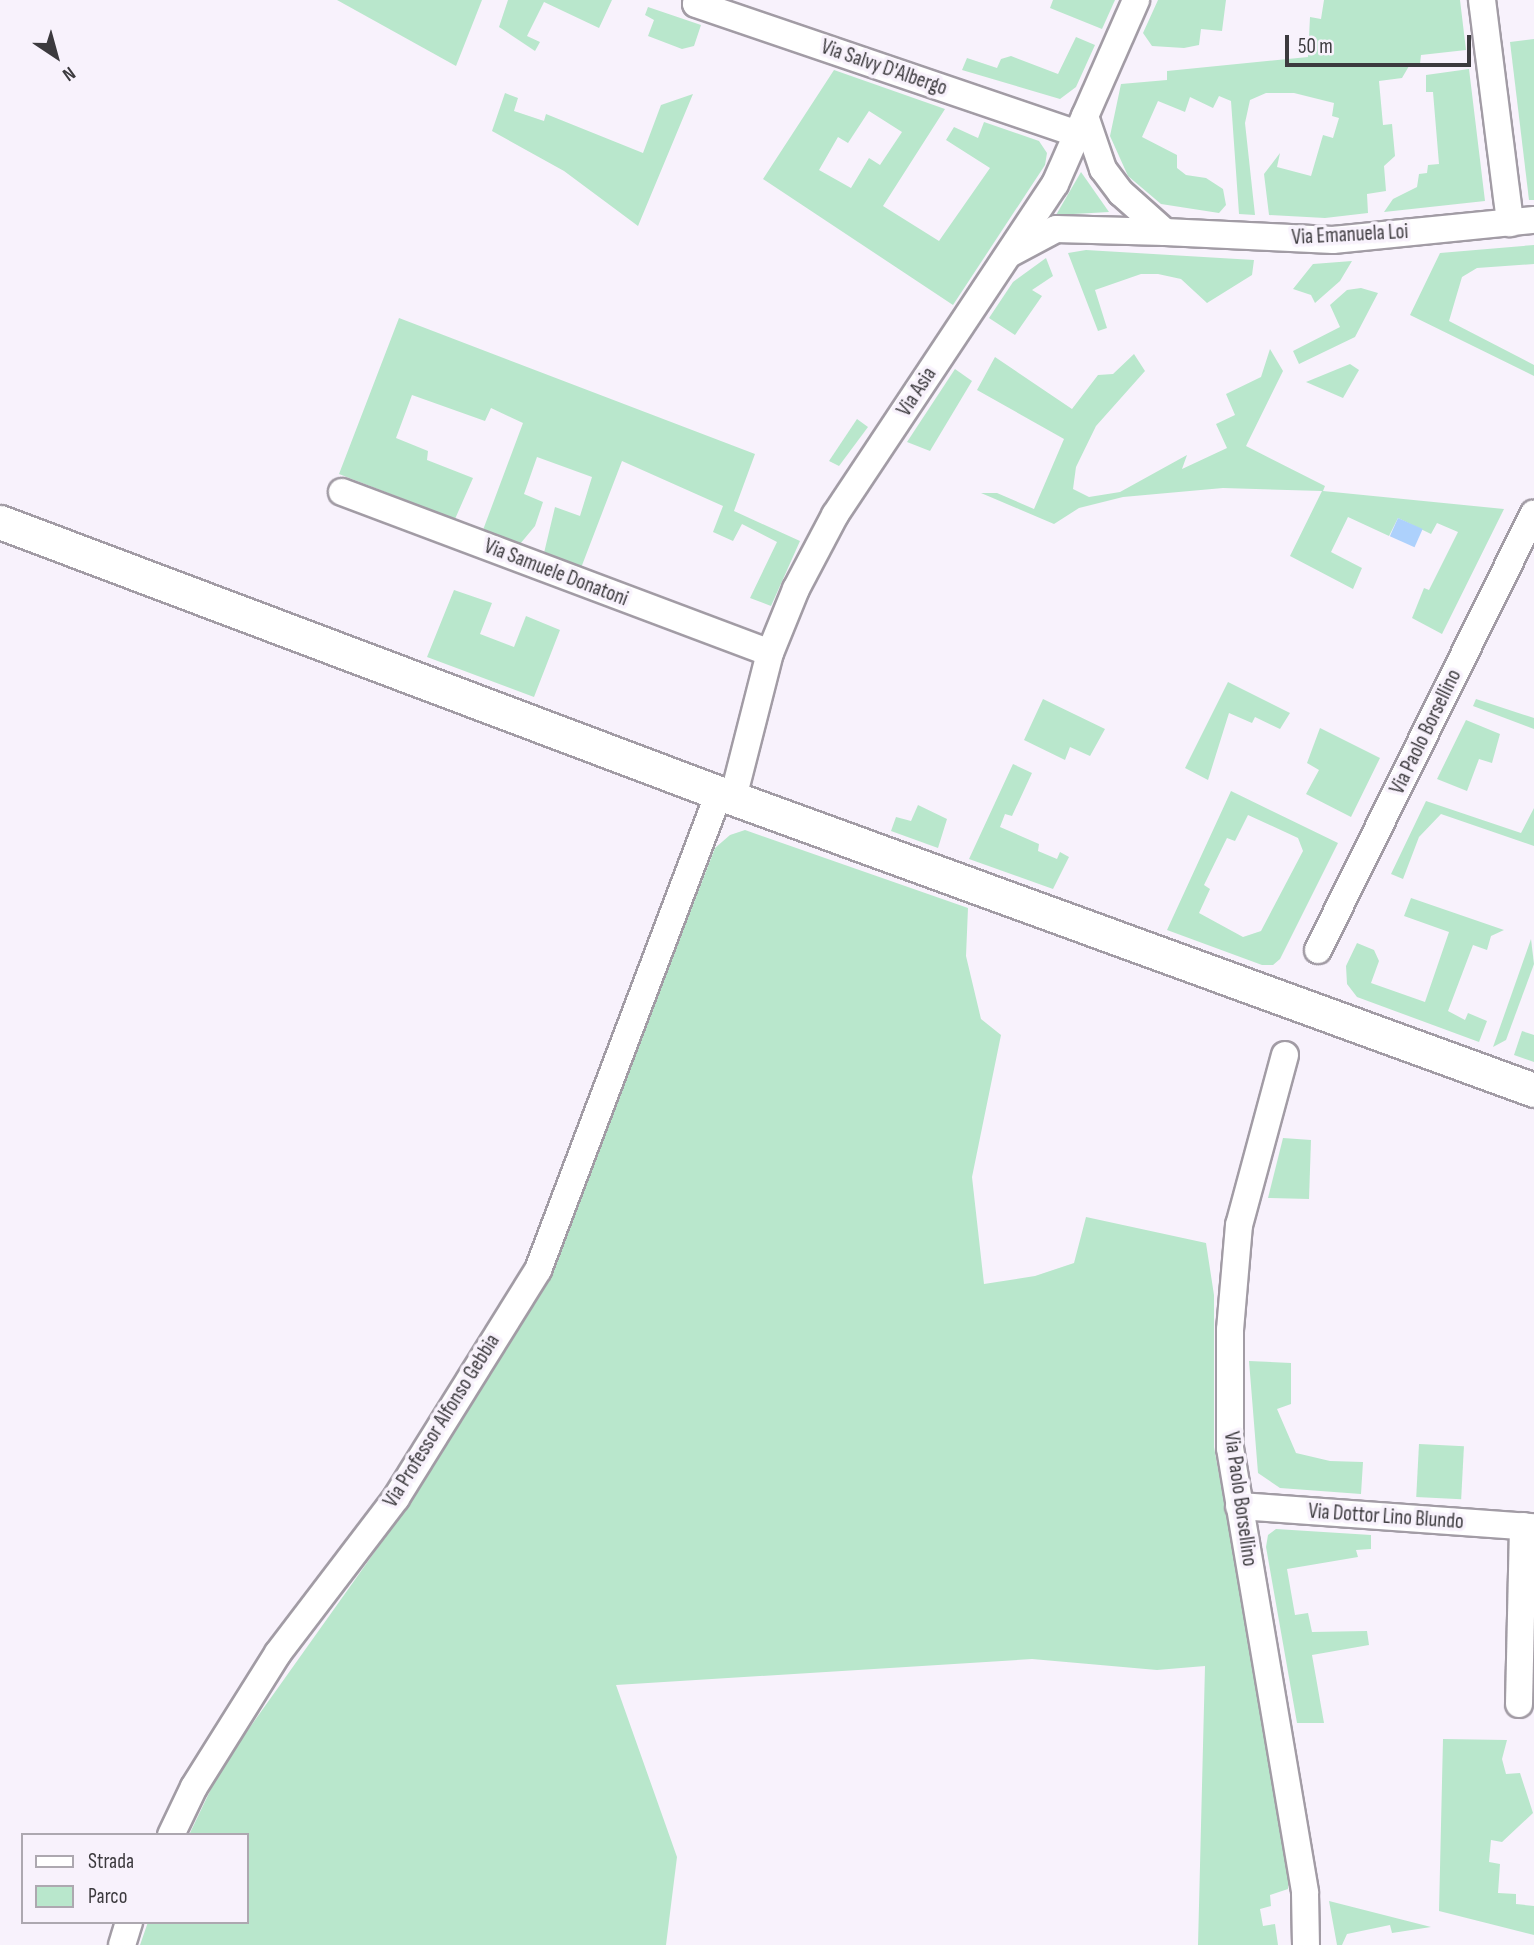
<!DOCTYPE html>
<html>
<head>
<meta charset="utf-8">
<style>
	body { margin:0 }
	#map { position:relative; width:1534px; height:1945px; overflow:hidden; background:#f8f2fc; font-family:"Sofia Sans Condensed",sans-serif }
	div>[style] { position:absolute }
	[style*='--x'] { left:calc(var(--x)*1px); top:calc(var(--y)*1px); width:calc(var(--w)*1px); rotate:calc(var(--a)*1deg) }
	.green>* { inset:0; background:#b9e7cc; transform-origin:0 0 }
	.water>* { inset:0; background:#add1fc; transform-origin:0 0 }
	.roads { filter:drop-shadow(2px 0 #a29ca5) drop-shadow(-2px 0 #a29ca5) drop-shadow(0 2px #a29ca5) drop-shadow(0 -2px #a29ca5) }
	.minor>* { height:26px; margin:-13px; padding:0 13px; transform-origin:13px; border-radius:13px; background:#fff }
	.major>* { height:33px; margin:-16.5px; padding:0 16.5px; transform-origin:16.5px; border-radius:16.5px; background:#fff }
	span { translate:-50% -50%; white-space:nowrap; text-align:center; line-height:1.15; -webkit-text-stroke:7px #f8f2fc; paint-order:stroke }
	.street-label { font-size:21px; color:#3c3a3e }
	.legend { position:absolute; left:21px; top:1833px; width:228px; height:91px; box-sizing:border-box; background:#f8f2fc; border:2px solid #ada8b0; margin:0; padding:9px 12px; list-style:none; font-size:21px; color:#3c3a3e }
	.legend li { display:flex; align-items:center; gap:14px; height:35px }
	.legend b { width:35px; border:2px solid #ada8b0 }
	.north { position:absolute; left:21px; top:21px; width:70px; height:70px; -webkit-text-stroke:5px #f8f2fc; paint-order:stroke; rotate:144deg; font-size:19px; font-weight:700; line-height:28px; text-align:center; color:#3c3a3e }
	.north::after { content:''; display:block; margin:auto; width:24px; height:32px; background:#3c3a3e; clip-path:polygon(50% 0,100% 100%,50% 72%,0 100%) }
	.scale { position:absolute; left:1285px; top:35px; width:186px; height:32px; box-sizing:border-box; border:4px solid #3c3a3e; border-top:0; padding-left:9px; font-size:21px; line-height:24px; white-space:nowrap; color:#3c3a3e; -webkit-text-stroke:5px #f8f2fc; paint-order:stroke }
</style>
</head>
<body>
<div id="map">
	<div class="green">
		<div style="clip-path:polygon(337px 0,482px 0,456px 66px)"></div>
		<div style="clip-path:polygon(508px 0,612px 0,599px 28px,544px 2px,527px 36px,540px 42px,535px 51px,499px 27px)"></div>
		<div style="clip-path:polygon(1053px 0,1115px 0,1102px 29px,1050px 8px)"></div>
		<div style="clip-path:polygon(1158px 0,1226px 0,1222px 31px,1201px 29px,1199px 45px,1184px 48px,1152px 46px,1143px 33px)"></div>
		<div style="clip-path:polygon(1324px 0,1460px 0,1466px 50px,1421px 55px,1420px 64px,1409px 66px,1402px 78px,1379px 81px,1383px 125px,1392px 124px,1395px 156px,1384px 166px,1386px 191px,1367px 194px,1368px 213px,1325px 218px,1269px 215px,1264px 174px,1280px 153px,1277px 167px,1311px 176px,1323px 135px,1333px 138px,1339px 118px,1332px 116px,1334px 103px,1294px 93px,1266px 93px,1250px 100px,1245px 123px,1255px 215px,1239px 214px,1231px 101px,1219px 96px,1213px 108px,1190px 97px,1185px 112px,1158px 101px,1142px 137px,1177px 155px,1177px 168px,1186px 175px,1206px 178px,1223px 189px,1226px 205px,1219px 213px,1161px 204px,1128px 176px,1110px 136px,1121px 84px,1167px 80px,1167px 71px,1308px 57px,1310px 17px,1321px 19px)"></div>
		<div style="clip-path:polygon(648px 7px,701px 25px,694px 46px,682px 49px,648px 36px,654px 20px,645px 15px)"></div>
		<div style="clip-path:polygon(1076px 37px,1095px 45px,1076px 87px,1060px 99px,962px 70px,967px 58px,997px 68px,1001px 59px,1011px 56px,1058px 74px)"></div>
		<div style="clip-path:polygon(1534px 39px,1534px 200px,1529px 200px,1510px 42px)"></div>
		<div style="clip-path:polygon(1469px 69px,1485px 201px,1384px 212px,1393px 199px,1417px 187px,1419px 174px,1427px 173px,1428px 165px,1439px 164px,1433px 92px,1426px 92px,1426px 75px)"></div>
		<div style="clip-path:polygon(evenodd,834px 70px,945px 109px,883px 206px,939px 241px,990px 168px,946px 140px,954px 127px,978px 138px,984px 122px,1039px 141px,1047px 153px,1045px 165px,953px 305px,763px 179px,834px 70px,869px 111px,902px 132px,880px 165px,869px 158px,851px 188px,819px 170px,838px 137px,848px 143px,869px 111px)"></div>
		<div style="clip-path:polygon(505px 93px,518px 98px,514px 111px,544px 121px,546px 114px,643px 153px,661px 105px,693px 94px,638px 226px,564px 171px,492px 131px)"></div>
		<div style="clip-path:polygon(1081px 172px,1109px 212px,1056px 215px)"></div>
		<div style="clip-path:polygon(1534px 245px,1534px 264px,1477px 268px,1462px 277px,1449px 321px,1534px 365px,1534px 376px,1410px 315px,1440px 253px)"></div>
		<div style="clip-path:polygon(1086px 250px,1254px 260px,1252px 275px,1207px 303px,1181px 279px,1158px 274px,1141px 274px,1095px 290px,1107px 328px,1098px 331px,1068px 253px)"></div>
		<div style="clip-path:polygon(1046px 258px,1053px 276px,1032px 290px,1042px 296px,1015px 335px,989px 318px,1013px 282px)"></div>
		<div style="clip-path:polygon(1352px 261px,1340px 281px,1315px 303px,1311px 295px,1293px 289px,1313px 264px)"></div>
		<div style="clip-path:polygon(1361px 288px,1378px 293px,1355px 337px,1299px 364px,1293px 351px,1340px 327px,1330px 305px,1347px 290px)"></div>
		<div style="clip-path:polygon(399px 318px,755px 454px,734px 511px,800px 541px,771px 606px,750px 598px,777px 542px,742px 524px,733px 541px,713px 532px,723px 506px,622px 461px,581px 568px,544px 553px,555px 507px,580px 516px,592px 477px,537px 457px,524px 494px,543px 502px,535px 526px,520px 544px,483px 530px,523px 423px,491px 408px,485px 421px,412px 395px,396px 438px,428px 451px,427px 460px,473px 478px,455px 519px,339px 474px)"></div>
		<div style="clip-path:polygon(1270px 349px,1283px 371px,1246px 446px,1325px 486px,1323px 491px,1504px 509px,1442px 634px,1412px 618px,1424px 588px,1429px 590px,1458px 532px,1437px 523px,1431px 534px,1398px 518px,1389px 536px,1348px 517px,1331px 552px,1362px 568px,1353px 589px,1290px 556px,1322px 491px,1223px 488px,1123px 497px,1079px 508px,1054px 524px,981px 493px,997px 493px,1034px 509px,1064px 439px,977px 390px,995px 357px,1072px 409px,1098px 375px,1113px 374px,1134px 354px,1145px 371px,1096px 426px,1076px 467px,1073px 489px,1089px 497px,1120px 492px,1187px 455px,1182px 469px,1227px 448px,1216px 424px,1235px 415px,1226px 394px,1261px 377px)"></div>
		<div style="clip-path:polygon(1350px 364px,1359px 370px,1343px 398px,1306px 382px)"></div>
		<div style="clip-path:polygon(955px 369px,972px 381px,930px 451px,907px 442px)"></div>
		<div style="clip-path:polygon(857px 419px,868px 427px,839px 466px,829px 461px)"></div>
		<div style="clip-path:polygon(454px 590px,492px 603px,480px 634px,514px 647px,526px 616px,560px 630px,534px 697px,427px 657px)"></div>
		<div style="clip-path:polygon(1228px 682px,1290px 713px,1280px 729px,1255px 717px,1252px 723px,1229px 713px,1208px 780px,1185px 768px)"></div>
		<div style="clip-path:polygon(1043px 699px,1105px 729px,1090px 756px,1070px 747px,1065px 760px,1024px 740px)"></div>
		<div style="clip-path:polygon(1476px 699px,1534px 718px,1534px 729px,1473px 706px)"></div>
		<div style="clip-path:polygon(1466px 720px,1500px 734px,1492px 763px,1479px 759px,1467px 791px,1437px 779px)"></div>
		<div style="clip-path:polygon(1320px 728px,1380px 758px,1351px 817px,1306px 794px,1319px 770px,1307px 763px)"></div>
		<div style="clip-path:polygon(1013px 764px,1032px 773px,1012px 816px,1005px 814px,1000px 827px,1039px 844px,1038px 851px,1057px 859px,1060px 852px,1069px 857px,1053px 889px,969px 859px)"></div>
		<div style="clip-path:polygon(evenodd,1231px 791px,1338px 843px,1280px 959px,1273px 965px,1262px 965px,1167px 930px,1231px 791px,1248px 815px,1298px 838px,1303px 851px,1261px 931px,1243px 937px,1199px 913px,1210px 889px,1204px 885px,1227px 838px,1235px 841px,1248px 815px)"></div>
		<div style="clip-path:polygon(1426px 801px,1521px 833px,1534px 808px,1534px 846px,1441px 814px,1419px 837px,1403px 879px,1391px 874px)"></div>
		<div style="clip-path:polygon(918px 805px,947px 819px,938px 848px,891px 831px,896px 817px,911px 821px)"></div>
		<div style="clip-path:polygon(745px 830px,968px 908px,966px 956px,981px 1019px,1001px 1035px,972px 1177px,984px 1284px,1035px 1276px,1074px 1263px,1086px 1217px,1206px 1243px,1214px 1295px,1214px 1447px,1290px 1858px,1288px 1889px,1270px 1895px,1271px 1906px,1260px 1909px,1263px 1926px,1275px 1924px,1278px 1945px,1198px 1945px,1205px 1666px,1157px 1670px,1032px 1659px,616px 1685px,677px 1857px,666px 1945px,140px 1945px,148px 1922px,247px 1922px,247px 1835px,189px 1835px,221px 1768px,406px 1508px,546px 1284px,715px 848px,730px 835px)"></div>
		<div style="clip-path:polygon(1411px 898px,1504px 930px,1491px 936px,1487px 950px,1473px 945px,1448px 1011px,1465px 1020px,1468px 1013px,1487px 1021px,1479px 1042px,1357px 997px,1347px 984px,1346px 966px,1357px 943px,1374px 950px,1379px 961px,1371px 983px,1425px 1002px,1449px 932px,1404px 916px)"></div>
		<div style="clip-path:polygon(1531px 939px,1534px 964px,1506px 1040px,1493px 1047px)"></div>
		<div style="clip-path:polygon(1522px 1031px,1534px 1035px,1534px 1062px,1514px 1055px)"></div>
		<div style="clip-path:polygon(1283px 1138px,1311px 1140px,1309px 1199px,1268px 1198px)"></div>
		<div style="clip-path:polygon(1249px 1361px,1291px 1363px,1291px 1404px,1277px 1409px,1296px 1453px,1330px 1461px,1363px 1462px,1361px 1494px,1280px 1488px,1258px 1473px)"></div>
		<div style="left:1419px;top:1444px;width:45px;height:53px;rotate:3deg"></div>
		<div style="clip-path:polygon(1276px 1529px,1371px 1535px,1371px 1549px,1356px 1550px,1358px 1557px,1287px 1569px,1295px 1615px,1308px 1613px,1312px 1632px,1367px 1631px,1369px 1645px,1312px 1655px,1324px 1723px,1297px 1723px,1266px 1547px,1268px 1535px)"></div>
		<div style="clip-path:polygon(1443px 1739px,1507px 1740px,1502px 1759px,1506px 1774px,1520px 1773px,1533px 1813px,1502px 1842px,1491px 1840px,1489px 1862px,1500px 1864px,1498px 1893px,1516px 1894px,1516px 1904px,1534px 1906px,1534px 1935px,1439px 1911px)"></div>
		<div style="clip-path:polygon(1329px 1901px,1431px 1927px,1392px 1933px,1390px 1925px,1347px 1934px,1342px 1945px,1337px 1945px)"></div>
	</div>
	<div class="water">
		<div style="left:1398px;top:518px;width:27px;height:20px;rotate:24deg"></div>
	</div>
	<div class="roads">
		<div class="minor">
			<div style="--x:698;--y:0;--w:4;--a:117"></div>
			<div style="--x:696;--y:4;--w:401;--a:18.8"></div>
			<div style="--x:1482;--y:0;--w:225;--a:82.8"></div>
			<div style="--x:1165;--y:232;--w:168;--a:2.7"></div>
			<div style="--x:1333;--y:240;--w:202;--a:-5.7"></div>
			<div style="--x:1011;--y:253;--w:51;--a:-28.1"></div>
			<div style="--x:1056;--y:229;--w:109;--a:1.6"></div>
			<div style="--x:1165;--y:232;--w:59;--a:-138.4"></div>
			<div style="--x:1121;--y:193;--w:30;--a:-127"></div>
			<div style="--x:1103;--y:169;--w:56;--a:-108.8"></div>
			<div style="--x:342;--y:492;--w:457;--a:20.6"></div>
			<div style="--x:733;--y:798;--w:150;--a:-75.7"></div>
			<div style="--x:770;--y:653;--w:69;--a:-67.9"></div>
			<div style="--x:796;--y:589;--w:84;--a:-62.2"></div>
			<div style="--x:835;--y:515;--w:397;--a:-56.4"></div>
			<div style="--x:1055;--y:184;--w:201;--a:-66.2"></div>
			<div style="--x:1318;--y:950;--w:487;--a:-63.7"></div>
			<div style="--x:1285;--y:1055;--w:176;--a:105.1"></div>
			<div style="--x:1239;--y:1225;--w:105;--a:94.9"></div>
			<div style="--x:1230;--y:1330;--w:118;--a:90"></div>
			<div style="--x:1230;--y:1448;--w:451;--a:80.4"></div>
			<div style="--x:1305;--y:1893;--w:52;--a:88.9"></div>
			<div style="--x:1239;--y:1506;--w:296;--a:4.1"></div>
			<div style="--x:1519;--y:1704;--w:178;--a:-88.7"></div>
			<div style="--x:171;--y:1835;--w:53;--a:-64.4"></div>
			<div style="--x:194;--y:1787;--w:158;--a:-57.9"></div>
			<div style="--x:278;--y:1653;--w:195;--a:-52.7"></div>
			<div style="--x:396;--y:1498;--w:269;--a:-58.1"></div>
			<div style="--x:538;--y:1270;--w:510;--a:-69.22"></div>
			<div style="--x:122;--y:1945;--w:24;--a:-73"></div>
		</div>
		<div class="major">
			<div style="--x:0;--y:522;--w:768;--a:20.65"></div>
			<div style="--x:719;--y:793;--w:867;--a:20.02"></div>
		</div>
	</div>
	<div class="street-label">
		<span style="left:884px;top:68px;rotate:19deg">Via Salvy D'Albergo</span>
		<span style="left:1350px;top:235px;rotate:-3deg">Via Emanuela Loi</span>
		<span style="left:917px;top:392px;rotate:-57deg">Via Asia</span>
		<span style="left:556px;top:573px;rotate:21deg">Via Samuele Donatoni</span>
		<span style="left:1426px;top:732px;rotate:-64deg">Via Paolo Borsellino</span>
		<span style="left:442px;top:1421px;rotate:-58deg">Via Professor Alfonso Gebbia</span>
		<span style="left:1240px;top:1499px;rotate:82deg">Via Paolo Borsellino</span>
		<span style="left:1386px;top:1517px;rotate:4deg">Via Dottor Lino Blundo</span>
	</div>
	<ul class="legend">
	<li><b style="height:9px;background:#fff"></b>Strada</li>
	<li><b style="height:19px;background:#b9e7cc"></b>Parco</li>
	</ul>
	<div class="north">N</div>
	<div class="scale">50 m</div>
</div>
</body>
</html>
